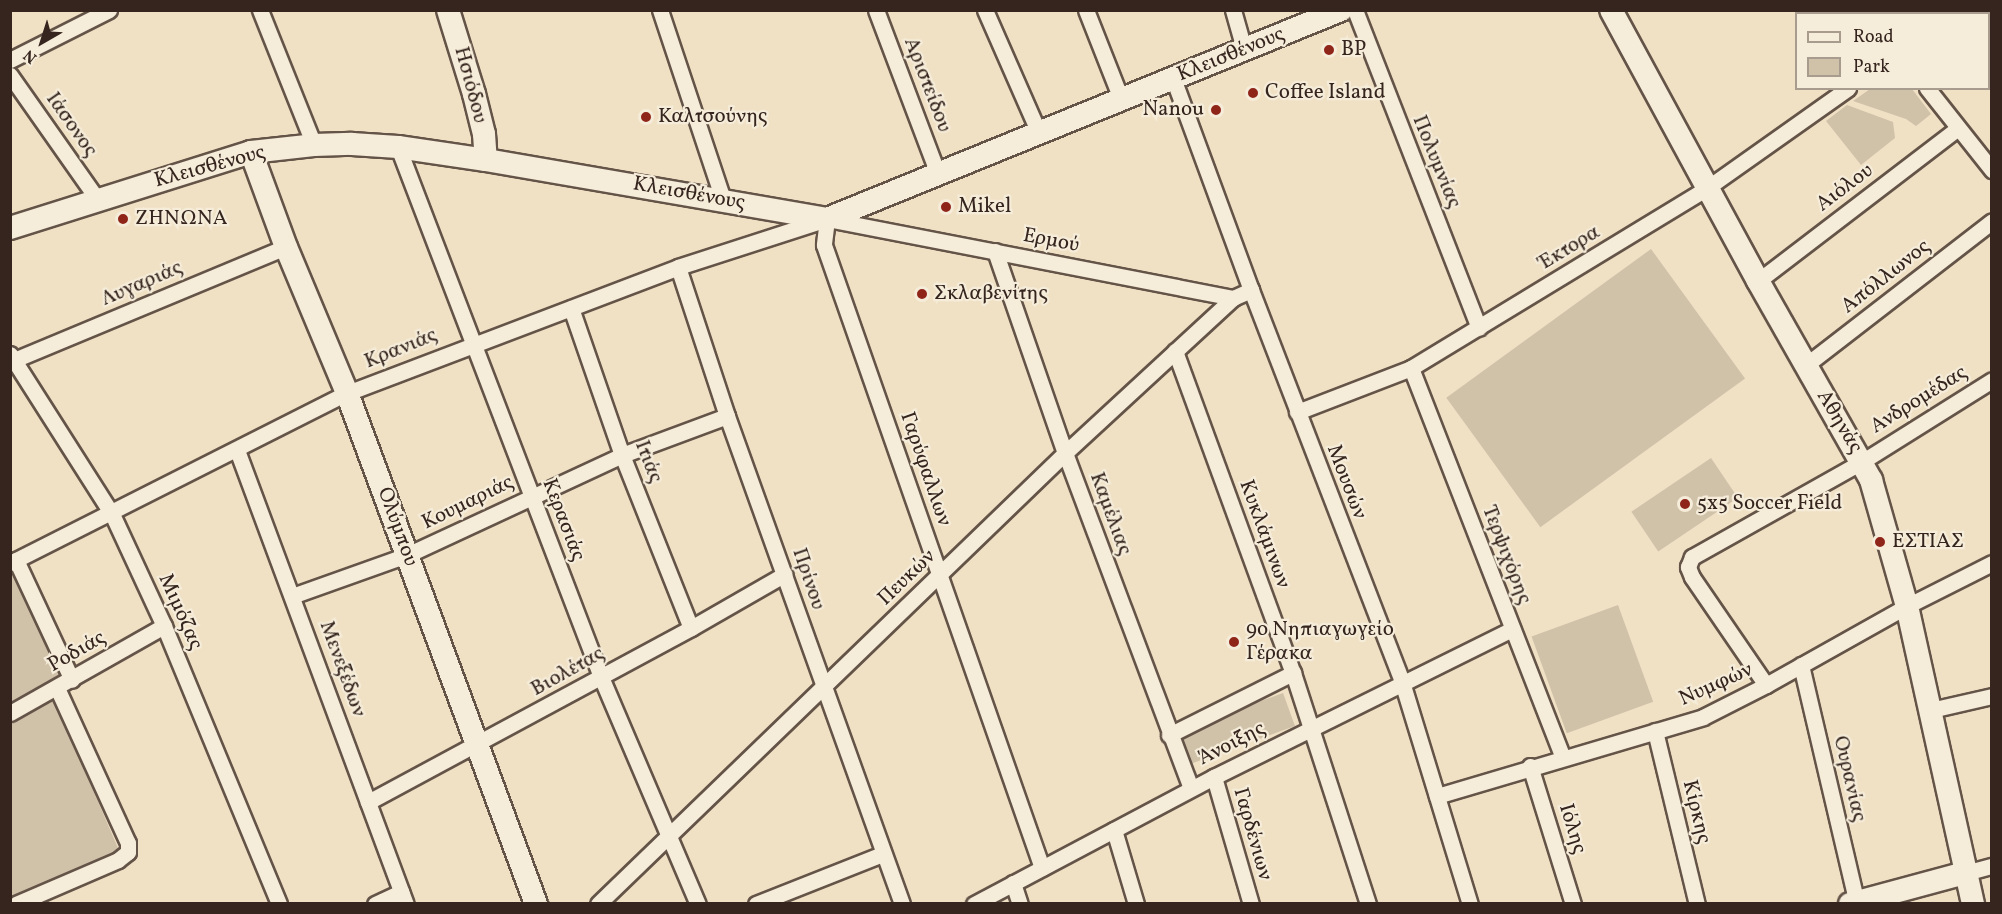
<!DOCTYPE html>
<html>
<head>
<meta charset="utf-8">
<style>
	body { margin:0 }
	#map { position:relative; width:2002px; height:914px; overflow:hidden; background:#f0e1c5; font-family:Vollkorn,serif }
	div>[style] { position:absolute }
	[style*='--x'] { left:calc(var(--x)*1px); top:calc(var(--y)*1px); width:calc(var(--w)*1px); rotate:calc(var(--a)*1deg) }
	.green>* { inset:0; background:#d0c1a9; transform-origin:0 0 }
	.roads { filter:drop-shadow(2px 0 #645448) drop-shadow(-2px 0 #645448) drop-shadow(0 2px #645448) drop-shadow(0 -2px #645448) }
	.street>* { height:15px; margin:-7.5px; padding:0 7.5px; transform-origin:7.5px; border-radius:7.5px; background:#f5ecd9 }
	.secondary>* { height:22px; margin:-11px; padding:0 11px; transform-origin:11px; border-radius:11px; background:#f5ecd9 }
	.dots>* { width:16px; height:16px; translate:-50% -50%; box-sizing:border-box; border:3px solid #f5ecd9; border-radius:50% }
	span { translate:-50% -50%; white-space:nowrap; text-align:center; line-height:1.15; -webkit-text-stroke:4.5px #f5ecd9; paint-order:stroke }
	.poi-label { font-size:21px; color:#35251e }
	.left { translate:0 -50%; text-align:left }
	.right { translate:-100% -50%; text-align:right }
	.street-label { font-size:21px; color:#35251e }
	.frame { position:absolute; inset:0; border:12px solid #35251e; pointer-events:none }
	.legend { position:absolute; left:1795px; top:12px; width:195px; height:78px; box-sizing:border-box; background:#f5ecd9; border:2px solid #a89c8e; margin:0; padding:8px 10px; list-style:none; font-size:18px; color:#35251e }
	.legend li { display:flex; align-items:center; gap:12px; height:30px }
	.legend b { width:30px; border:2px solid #a89c8e }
	.north { position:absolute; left:12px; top:12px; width:60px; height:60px; -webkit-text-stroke:4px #f5ecd9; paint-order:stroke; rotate:219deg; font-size:16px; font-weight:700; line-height:24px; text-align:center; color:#35251e }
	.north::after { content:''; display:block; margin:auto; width:21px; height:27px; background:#35251e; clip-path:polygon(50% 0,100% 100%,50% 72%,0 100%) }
</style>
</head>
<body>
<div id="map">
	<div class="green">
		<div style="clip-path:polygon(1870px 89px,1912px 89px,1931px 114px,1916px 126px,1906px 119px,1853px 101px)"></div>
		<div style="clip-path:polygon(1847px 105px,1893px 122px,1895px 138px,1861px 165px,1826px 121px)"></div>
		<div style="left:1651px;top:249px;width:160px;height:253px;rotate:54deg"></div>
		<div style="left:1711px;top:458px;width:48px;height:96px;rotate:56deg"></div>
		<div style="clip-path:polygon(16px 570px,64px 676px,53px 697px,121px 855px,11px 904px,10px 572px)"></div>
		<div style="left:1618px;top:605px;width:103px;height:92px;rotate:70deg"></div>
		<div style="left:1283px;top:693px;width:35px;height:114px;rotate:70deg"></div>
	</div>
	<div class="roads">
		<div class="street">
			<div style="--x:260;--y:10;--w:145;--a:68.2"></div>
			<div style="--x:660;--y:10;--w:199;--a:71.6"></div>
			<div style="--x:876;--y:10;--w:175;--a:69.3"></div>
			<div style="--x:985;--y:10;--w:134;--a:66.3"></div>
			<div style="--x:1086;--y:10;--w:96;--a:68.5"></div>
			<div style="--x:1233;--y:10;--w:41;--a:74.2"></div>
			<div style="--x:1355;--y:10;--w:341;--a:68.7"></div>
			<div style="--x:1868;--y:10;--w:4;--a:63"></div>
			<div style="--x:1988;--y:47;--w:4;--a:-27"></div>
			<div style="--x:10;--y:60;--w:111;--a:-26.8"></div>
			<div style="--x:10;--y:75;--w:151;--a:54.9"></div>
			<div style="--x:1173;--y:78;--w:226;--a:69.8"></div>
			<div style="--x:1251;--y:290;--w:420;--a:68.9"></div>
			<div style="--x:1402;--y:682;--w:232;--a:73"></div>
			<div style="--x:1927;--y:88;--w:105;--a:51.6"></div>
			<div style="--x:398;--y:147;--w:568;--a:69.04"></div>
			<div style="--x:601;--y:677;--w:247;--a:66.9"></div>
			<div style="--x:827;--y:219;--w:26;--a:97"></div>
			<div style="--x:824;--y:245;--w:660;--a:70.71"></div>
			<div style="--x:995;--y:251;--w:214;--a:70.9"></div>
			<div style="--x:1065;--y:453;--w:358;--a:69.4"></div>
			<div style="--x:678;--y:267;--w:157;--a:71.8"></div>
			<div style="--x:727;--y:416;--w:518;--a:70.27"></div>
			<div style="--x:1758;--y:281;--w:250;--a:-37.4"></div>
			<div style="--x:571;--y:308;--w:156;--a:70.9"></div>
			<div style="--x:622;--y:455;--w:186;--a:68.3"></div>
			<div style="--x:1175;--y:351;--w:343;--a:69.9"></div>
			<div style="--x:1293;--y:673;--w:243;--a:72"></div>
			<div style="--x:10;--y:354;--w:190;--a:57.5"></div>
			<div style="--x:112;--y:514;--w:123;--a:65.1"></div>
			<div style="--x:164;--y:626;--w:301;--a:67.5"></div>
			<div style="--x:14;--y:360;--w:295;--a:-22.6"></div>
			<div style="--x:1806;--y:365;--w:235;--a:-37.7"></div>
			<div style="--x:1411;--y:368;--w:418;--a:68.7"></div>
			<div style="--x:1297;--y:412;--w:122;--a:-21.1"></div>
			<div style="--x:1411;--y:368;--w:346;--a:-31.3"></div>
			<div style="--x:1707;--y:188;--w:173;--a:-35.3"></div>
			<div style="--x:237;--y:450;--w:484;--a:69.6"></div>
			<div style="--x:16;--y:560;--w:132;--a:65"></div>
			<div style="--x:10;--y:563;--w:377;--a:-26.8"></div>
			<div style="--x:347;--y:393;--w:354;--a:-20.8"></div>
			<div style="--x:678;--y:267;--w:157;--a:-17.9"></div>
			<div style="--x:827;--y:219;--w:414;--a:11"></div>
			<div style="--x:292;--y:596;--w:122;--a:-19.6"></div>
			<div style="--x:407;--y:555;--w:237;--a:-24.9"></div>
			<div style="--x:622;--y:455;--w:112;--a:-20.4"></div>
			<div style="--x:1801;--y:665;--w:245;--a:76.8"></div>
			<div style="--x:1766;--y:685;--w:131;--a:-124.4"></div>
			<div style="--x:1692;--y:577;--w:11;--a:-112"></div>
			<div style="--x:1688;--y:567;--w:11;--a:-68"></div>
			<div style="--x:1692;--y:557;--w:196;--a:-29.3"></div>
			<div style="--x:1863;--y:461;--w:152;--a:-32.1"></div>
			<div style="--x:1931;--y:710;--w:63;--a:-12.9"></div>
			<div style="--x:10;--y:713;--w:177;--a:-29.5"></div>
			<div style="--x:1655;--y:731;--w:178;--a:76.4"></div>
			<div style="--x:1169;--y:735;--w:139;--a:-26.6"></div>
			<div style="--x:1530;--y:766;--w:145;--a:72.7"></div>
			<div style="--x:1214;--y:777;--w:132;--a:73.8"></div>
			<div style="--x:1437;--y:796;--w:277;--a:-16.5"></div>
			<div style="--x:1703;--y:717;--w:71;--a:-26.9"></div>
			<div style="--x:1766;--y:685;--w:162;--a:-29.3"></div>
			<div style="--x:1907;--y:606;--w:95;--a:-26.8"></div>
			<div style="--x:368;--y:802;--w:367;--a:-28.3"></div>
			<div style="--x:691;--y:628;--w:108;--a:-29.9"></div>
			<div style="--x:1114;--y:830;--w:77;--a:73.4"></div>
			<div style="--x:1965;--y:873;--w:28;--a:-15"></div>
			<div style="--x:1013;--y:883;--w:22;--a:72"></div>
			<div style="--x:16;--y:904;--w:111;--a:-23.3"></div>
			<div style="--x:118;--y:860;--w:13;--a:-39"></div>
			<div style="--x:128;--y:852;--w:9;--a:-90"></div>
			<div style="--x:128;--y:843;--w:170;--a:-114.6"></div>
			<div style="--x:375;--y:904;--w:29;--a:-25"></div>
			<div style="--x:598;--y:904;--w:649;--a:-44"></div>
			<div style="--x:1065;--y:453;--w:229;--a:-42.7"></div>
			<div style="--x:1233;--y:298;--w:20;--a:-24"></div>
			<div style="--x:756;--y:904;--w:136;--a:-21.6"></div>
			<div style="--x:974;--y:904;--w:272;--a:-27.9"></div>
			<div style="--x:1214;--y:777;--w:333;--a:-26.4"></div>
		</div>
		<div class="secondary">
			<div style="--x:448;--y:10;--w:88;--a:72.8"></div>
			<div style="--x:474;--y:94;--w:41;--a:76"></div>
			<div style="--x:484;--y:134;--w:26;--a:86"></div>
			<div style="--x:1611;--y:10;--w:308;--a:61.5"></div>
			<div style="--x:1758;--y:281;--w:229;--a:60.4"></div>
			<div style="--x:1871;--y:480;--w:131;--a:74.1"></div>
			<div style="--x:1907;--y:606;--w:305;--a:77.5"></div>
			<div style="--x:251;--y:152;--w:101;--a:69.8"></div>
			<div style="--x:286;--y:247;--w:158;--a:67.3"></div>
			<div style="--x:347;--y:393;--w:545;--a:69.7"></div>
			<div style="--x:10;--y:228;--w:253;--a:-17.5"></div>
			<div style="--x:251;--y:152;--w:63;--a:-6.3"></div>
			<div style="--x:314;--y:145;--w:38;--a:-2"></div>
			<div style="--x:352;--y:144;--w:46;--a:3.7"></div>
			<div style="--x:398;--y:147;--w:89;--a:8.4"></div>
			<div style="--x:486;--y:160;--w:346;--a:9.8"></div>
			<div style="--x:827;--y:219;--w:555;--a:-22.13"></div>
			<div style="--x:1850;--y:904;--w:119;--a:-15.1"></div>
		</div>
	</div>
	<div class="dots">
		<div style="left:1329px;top:50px;background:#8f2418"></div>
		<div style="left:1253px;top:93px;background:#8f2418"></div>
		<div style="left:1216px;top:110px;background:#8f2418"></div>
		<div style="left:646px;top:117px;background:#8f2418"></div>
		<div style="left:946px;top:207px;background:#8f2418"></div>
		<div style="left:123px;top:219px;background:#8f2418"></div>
		<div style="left:922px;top:294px;background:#8f2418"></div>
		<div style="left:1685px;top:504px;background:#8f2418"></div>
		<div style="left:1880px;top:542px;background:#8f2418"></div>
		<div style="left:1234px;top:642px;background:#8f2418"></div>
	</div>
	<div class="poi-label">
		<span class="left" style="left:1341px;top:50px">BP</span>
		<span class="left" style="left:1265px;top:93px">Coffee Island</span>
		<span class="right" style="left:1204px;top:110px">Nanou</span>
		<span class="left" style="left:658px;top:117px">Καλτσούνης</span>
		<span class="left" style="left:958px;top:207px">Mikel</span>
		<span class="left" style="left:135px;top:219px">ΖΗΝΩΝΑ</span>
		<span class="left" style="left:934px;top:294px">Σκλαβενίτης</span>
		<span class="left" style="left:1697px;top:504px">5x5 Soccer Field</span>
		<span class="left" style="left:1892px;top:542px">ΕΣΤΙΑΣ</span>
		<span class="left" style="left:1246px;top:642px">9ο Νηπιαγωγείο<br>Γέρακα</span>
	</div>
	<div class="street-label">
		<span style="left:1231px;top:55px;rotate:-22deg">Κλεισθένους</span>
		<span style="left:470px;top:85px;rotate:75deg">Ησιόδου</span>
		<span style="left:927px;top:85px;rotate:69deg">Αριστείδου</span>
		<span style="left:71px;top:125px;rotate:55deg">Ιάσονος</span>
		<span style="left:1436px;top:162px;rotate:68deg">Πολυμνίας</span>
		<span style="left:210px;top:167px;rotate:-15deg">Κλεισθένους</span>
		<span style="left:1845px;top:188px;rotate:-37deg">Αιόλου</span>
		<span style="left:689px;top:194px;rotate:10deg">Κλεισθένους</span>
		<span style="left:1051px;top:241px;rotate:11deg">Ερμού</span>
		<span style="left:1570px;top:248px;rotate:-31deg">Έκτορα</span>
		<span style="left:1886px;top:277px;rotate:-38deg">Απόλλωνος</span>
		<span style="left:142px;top:284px;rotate:-23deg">Λυγαριάς</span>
		<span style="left:401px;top:349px;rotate:-22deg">Κρανιάς</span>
		<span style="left:1919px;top:400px;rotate:-32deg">Ανδρομέδας</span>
		<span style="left:1839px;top:422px;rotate:59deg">Αθηνάς</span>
		<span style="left:648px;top:462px;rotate:69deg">Ιτιάς</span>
		<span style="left:925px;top:469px;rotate:71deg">Γαρύφαλλων</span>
		<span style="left:1346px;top:482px;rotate:69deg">Μουσών</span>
		<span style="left:468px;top:503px;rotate:-26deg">Κουμαριάς</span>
		<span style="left:1110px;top:514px;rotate:70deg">Καμέλιας</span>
		<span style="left:563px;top:520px;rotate:69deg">Κερασιάς</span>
		<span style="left:397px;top:527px;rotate:70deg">Ολύμπου</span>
		<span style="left:1264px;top:534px;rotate:70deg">Κυκλάμινων</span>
		<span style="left:1506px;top:555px;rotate:69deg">Τερψιχόρης</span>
		<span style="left:907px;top:578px;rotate:-44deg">Πευκών</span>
		<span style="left:808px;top:579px;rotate:71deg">Πρίνου</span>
		<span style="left:180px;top:612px;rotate:66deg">Μιμόζας</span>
		<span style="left:77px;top:652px;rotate:-30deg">Ροδιάς</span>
		<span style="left:342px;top:669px;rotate:70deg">Μενεξέδων</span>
		<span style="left:568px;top:672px;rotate:-29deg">Βιολέτας</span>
		<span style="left:1716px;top:685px;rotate:-24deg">Νυμφών</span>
		<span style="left:1232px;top:744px;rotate:-27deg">Άνοιξης</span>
		<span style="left:1849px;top:779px;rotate:77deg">Ουρανίας</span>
		<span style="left:1696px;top:812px;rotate:76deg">Κίρκης</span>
		<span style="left:1572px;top:829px;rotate:73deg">Ιόλης</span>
		<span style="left:1252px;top:834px;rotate:74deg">Γαρδένιων</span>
	</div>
	<div class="frame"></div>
	<ul class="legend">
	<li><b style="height:8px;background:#f5ecd9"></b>Road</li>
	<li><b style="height:16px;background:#d0c1a9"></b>Park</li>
	</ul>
	<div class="north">N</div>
</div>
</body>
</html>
